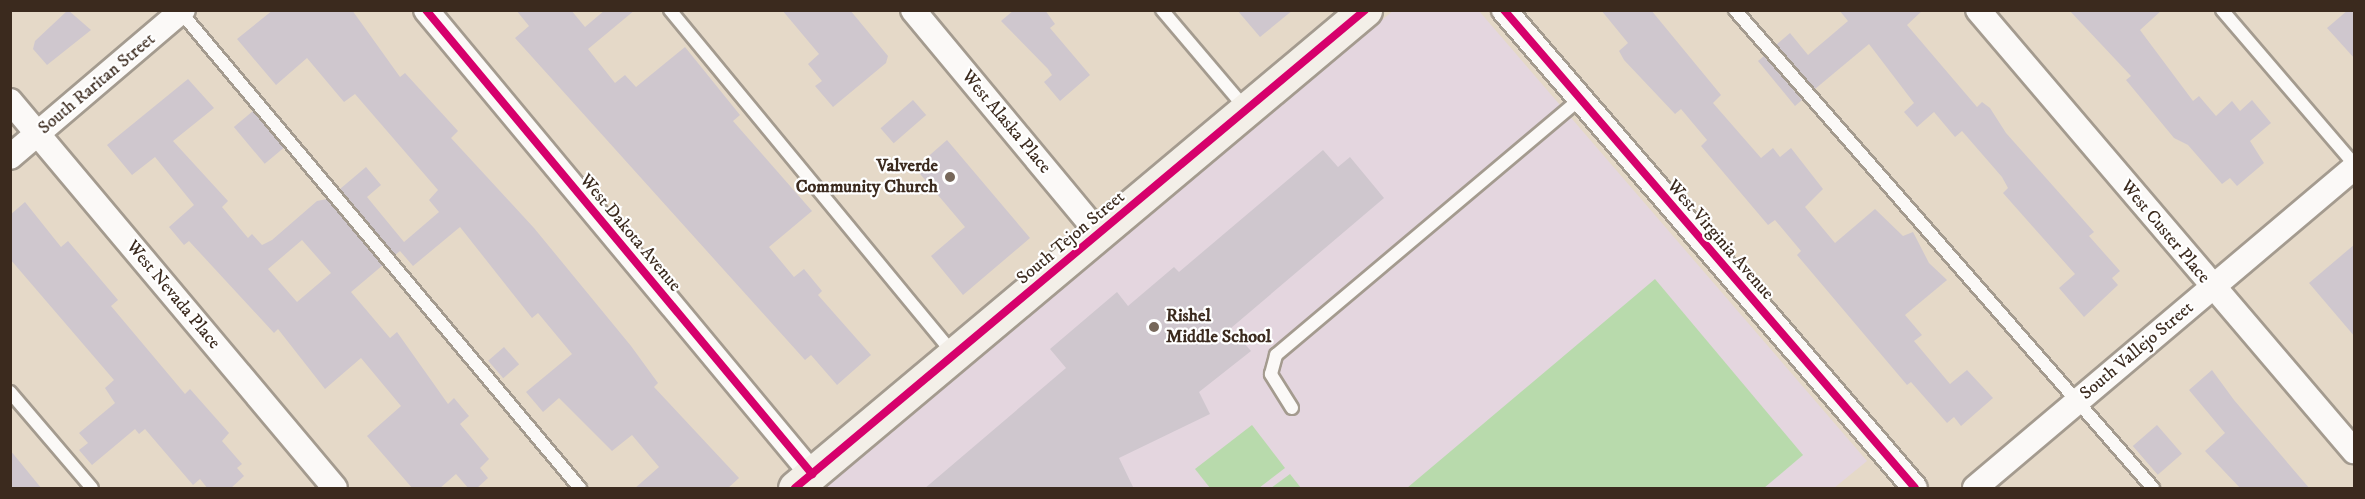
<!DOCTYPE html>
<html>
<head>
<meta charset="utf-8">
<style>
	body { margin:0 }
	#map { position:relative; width:2365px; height:499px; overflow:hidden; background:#e5d9c8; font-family:"IM FELL DW Pica",serif }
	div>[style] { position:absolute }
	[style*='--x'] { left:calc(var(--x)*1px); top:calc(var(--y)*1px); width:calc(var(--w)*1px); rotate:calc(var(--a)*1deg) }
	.built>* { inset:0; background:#e4d6df }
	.green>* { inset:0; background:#b8daac }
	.building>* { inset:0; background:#cfc7ce; transform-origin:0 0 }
	.roads { filter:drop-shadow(2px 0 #a49b8f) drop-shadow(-2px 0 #a49b8f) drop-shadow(0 2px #a49b8f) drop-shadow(0 -2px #a49b8f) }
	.lane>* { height:12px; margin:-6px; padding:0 6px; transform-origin:6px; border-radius:6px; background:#fbf9f7 }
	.street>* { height:24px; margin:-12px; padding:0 12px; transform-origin:12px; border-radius:12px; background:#fbf9f7 }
	.secondary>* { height:33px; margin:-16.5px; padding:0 16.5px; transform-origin:16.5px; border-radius:16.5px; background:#f3efe8 }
	.cycleway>* { height:8px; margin:-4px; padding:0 4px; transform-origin:4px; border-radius:4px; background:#d6006c }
	.dots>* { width:16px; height:16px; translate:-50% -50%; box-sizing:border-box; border:3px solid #fff; border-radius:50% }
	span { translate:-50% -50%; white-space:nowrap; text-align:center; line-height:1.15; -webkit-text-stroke:4.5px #fff; paint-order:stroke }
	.street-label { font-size:18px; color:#3b2a1e }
	.poi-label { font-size:18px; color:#3b2a1e; font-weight:700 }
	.right { translate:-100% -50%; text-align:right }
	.left { translate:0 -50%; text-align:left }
	.frame { position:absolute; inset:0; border:12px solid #3b2a1e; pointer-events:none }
</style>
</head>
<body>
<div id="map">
	<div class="built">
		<div style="clip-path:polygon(1394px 10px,1479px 11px,1867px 461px,1834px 488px,824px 488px)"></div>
	</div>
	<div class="green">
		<div style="clip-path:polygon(1655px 279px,1803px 455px,1764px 488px,1407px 488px)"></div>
		<div style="clip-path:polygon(1252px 425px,1285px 468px,1259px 488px,1210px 488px,1195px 469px)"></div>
		<div style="clip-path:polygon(1290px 474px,1301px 488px,1271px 488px)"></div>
	</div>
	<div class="building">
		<div style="clip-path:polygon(68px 10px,91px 30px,47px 65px,33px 49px,35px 41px)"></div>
		<div style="clip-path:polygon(273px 10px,352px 10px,400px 77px,405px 73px,458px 131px,451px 138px,534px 228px,631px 346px,658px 383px,654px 387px,739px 478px,727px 489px,634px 489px,659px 467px,632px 435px,612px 451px,559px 398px,543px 412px,526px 392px,572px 354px,538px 313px,532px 318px,460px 227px,413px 266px,400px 251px,395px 255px,340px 189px,366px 167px,381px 185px,367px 197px,404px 242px,439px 212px,429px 200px,438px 190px,355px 94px,344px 102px,307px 58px,276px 85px,237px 39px)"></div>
		<div style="clip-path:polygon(516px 10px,571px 10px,585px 27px,605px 10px,635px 10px,588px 49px,615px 83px,625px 75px,636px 87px,685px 47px,740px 115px,733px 121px,812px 211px,769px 247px,794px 277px,804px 269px,822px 291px,818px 295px,871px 355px,837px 385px,811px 355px,805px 360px,515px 38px,529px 26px)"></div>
		<div style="clip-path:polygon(782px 10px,850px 10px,888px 56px,886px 63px,833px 107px,815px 86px,822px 81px,808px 64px,819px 54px)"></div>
		<div style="clip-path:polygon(1014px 10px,1045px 10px,1055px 24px,1050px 28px,1090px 75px,1060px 101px,1044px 82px,1052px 75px,1048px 69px,1001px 21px)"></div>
		<div style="clip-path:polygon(1237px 10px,1293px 10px,1260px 37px)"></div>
		<div style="clip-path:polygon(1601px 10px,1651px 10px,1721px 95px,1713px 103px,1761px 158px,1773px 148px,1780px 157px,1791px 148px,1823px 189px,1805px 207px,1835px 243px,1875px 209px,1903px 236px,1913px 232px,1929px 263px,1947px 280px,1905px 315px,1922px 335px,1914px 341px,1950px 384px,1967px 370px,1993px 398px,1961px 426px,1954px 417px,1947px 423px,1911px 382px,1907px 385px,1797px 255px,1801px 251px,1775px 220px,1768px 225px,1701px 146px,1707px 140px,1681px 109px,1675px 114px,1624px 60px,1619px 51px,1628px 43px)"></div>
		<div style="clip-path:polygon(1839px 10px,1923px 10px,1907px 25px,1977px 107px,1982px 102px,1990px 108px,2006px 133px,2094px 232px,2089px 236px,2120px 271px,2112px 278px,2118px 285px,2084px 317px,2059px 288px,2075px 274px,2003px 193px,2008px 188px,2002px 177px,1962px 131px,1955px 137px,1934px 112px,1917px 127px,1904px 112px,1914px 103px,1869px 44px,1815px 89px,1776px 45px,1790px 33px,1808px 55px,1848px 21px)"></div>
		<div style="clip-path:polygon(2069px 10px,2162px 10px,2140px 30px,2193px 101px,2199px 96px,2216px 116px,2232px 101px,2240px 111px,2252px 100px,2271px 123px,2250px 141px,2264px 163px,2237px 186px,2230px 178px,2222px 184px,2188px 145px,2174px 138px,2126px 80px,2131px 76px)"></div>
		<div style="clip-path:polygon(2348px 10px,2355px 10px,2355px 59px,2327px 28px)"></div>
		<div style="clip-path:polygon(1764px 56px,1802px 100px,1795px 106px,1758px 61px)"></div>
		<div style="clip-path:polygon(evenodd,188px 79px,214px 108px,173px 141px,228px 201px,222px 207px,248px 238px,252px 234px,262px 245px,272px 240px,317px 201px,327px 199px,383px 265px,351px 292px,390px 338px,397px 332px,448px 404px,454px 398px,469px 416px,460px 424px,489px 459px,480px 468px,488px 478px,476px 489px,469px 489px,456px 474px,439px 489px,413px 489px,367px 436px,401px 406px,361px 358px,325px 389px,278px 329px,274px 333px,189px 241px,184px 245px,169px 227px,194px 205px,155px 157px,132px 175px,107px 145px,188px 79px,302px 240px,331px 273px,297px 302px,268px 269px,302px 240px)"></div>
		<div style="left:913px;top:100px;width:20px;height:43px;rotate:49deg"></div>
		<div style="left:253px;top:111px;width:48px;height:25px;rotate:50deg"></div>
		<div style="clip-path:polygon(947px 140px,1030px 238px,963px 295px,931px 256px,965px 227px,915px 168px)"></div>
		<div style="clip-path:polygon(1323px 150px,1338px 167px,1350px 157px,1384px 198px,1231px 328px,1251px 351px,1199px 392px,1210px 414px,1119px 458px,1134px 489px,924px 489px,1066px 368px,1050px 349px,1117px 292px,1128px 306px,1174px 267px,1179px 272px)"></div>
		<div style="clip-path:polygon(25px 202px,61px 247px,68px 241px,118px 300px,111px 306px,185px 394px,190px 389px,229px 433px,222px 441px,242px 464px,237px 468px,244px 476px,230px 489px,208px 489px,200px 479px,193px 485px,145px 429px,139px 434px,135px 429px,92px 465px,79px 450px,88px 443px,79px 433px,115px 403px,105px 388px,114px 380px,10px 259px,10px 215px)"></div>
		<div style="clip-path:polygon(2355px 244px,2355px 337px,2309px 283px)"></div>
		<div style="left:504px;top:347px;width:23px;height:21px;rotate:49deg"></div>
		<div style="clip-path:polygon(2212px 370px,2234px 400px,2310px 489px,2241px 489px,2205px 451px,2225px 433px,2189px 390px)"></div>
		<div style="left:2157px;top:425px;width:38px;height:32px;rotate:49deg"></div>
		<div style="clip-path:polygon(10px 450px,42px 489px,10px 489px)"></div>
	</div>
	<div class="roads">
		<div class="lane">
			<div style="--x:179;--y:10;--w:624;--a:50.01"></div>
			<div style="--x:670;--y:10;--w:446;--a:50.5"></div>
			<div style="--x:1162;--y:10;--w:128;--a:49.7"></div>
			<div style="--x:1735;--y:10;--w:635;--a:48.83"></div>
			<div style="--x:2222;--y:10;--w:203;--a:49.4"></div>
			<div style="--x:10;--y:392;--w:126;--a:49.5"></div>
			<div style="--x:1292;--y:408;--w:40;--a:-122"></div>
			<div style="--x:1271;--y:374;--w:20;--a:-75"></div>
			<div style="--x:1276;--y:355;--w:397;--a:-40.1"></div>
		</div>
		<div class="street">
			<div style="--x:426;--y:10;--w:604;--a:50.24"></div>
			<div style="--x:913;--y:10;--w:291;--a:50.3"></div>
			<div style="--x:1504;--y:10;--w:630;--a:49.31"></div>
			<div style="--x:1978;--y:10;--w:580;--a:49.55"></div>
			<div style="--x:10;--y:101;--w:505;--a:49.98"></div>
			<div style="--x:10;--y:157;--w:227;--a:-40.4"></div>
			<div style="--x:1975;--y:488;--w:496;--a:-40.2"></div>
		</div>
		<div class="secondary">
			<div style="--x:795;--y:488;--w:744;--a:-39.98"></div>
		</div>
	</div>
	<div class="cycleway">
		<div style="--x:426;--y:10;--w:604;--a:50.24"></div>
		<div style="--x:1504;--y:10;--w:630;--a:49.31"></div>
		<div style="--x:795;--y:488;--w:744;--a:-39.98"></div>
	</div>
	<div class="dots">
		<div style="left:950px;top:177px;background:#76675a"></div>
		<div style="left:1154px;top:327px;background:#76675a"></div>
	</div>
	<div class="street-label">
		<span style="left:97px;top:84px;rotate:-40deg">South Raritan Street</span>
		<span style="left:1006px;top:122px;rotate:50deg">West Alaska Place</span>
		<span style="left:2165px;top:232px;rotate:50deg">West Custer Place</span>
		<span style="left:630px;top:233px;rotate:50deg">West Dakota Avenue</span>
		<span style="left:1071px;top:238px;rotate:-40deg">South Tejon Street</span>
		<span style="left:1720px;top:240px;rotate:49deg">West Virginia Avenue</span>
		<span style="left:173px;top:295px;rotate:50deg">West Nevada Place</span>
		<span style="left:2137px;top:351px;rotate:-40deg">South Vallejo Street</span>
	</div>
	<div class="poi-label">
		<span class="right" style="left:938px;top:177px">Valverde<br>Community Church</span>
		<span class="left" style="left:1166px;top:327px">Rishel<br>Middle School</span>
	</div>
	<div class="frame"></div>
</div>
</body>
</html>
